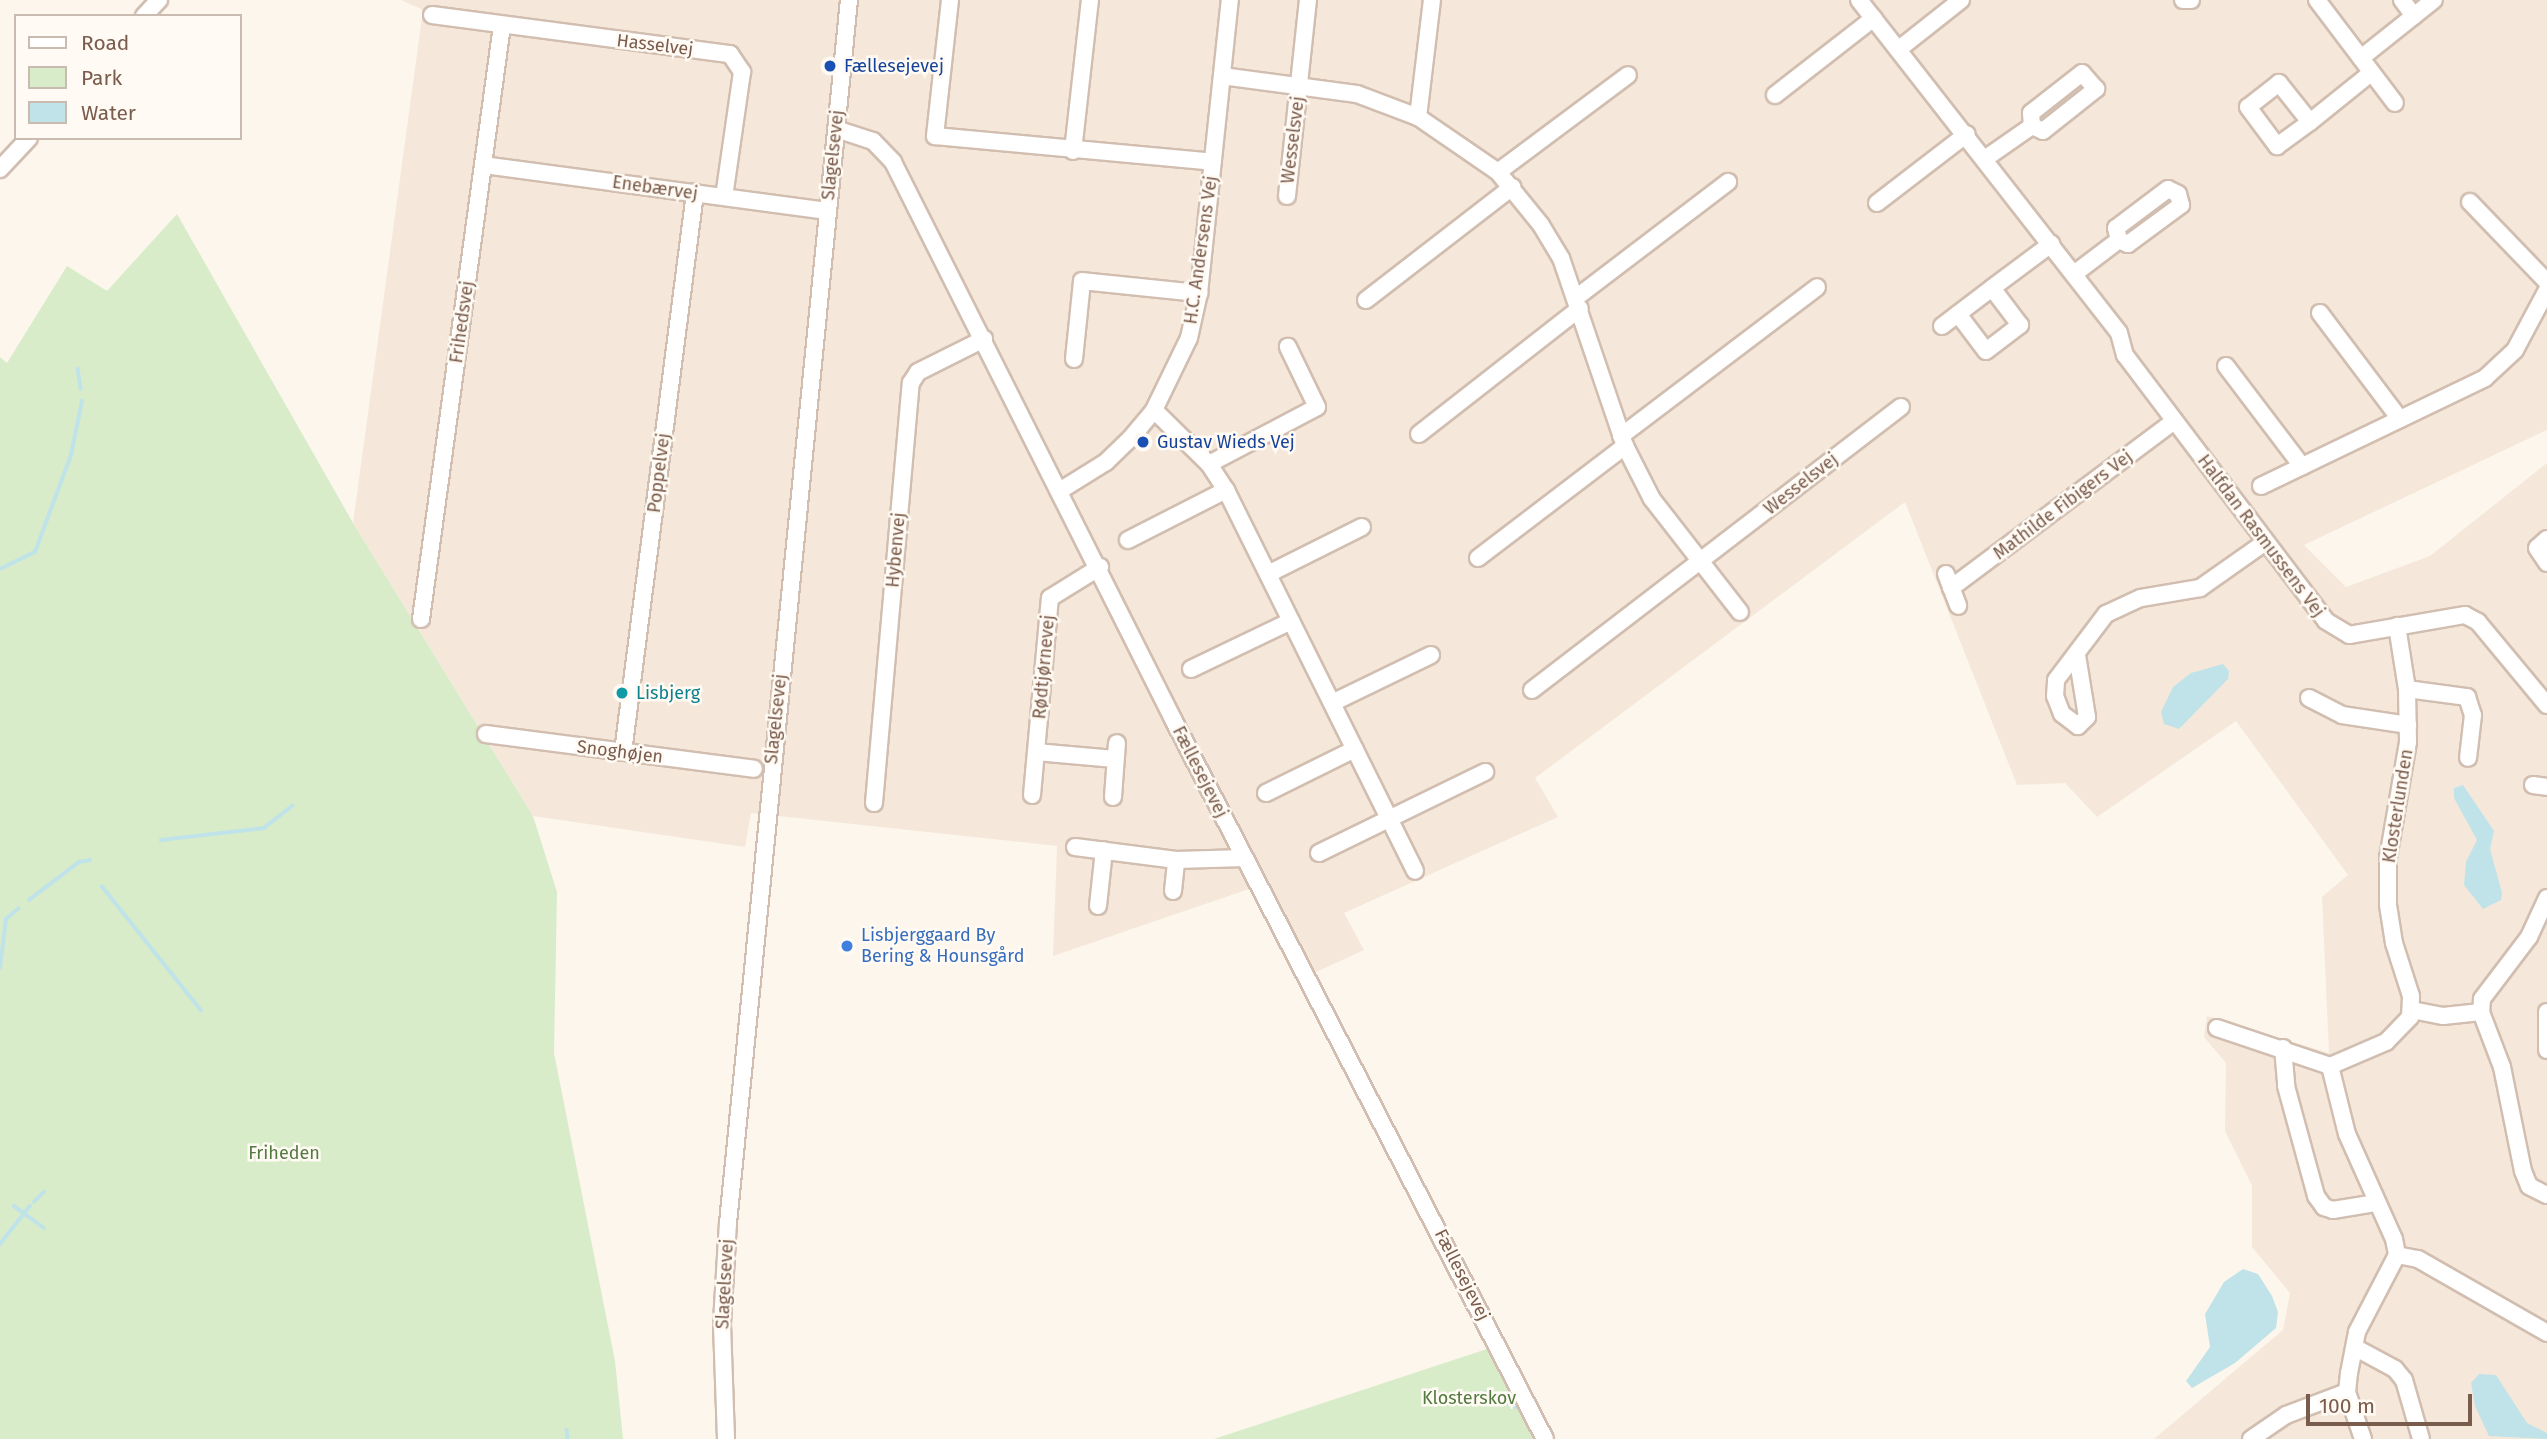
<!DOCTYPE html>
<html>
<head>
<meta charset="utf-8">
<style>
	body { margin:0 }
	#map { position:relative; width:2547px; height:1439px; overflow:hidden; background:#fdf6ec; font-family:"Fira Sans",sans-serif }
	div>[style] { position:absolute }
	[style*='--x'] { left:calc(var(--x)*1px); top:calc(var(--y)*1px); width:calc(var(--w)*1px); rotate:calc(var(--a)*1deg) }
	.residential>* { inset:0; background:#f5e8da }
	.green>* { inset:0; background:#d8ecc9 }
	.water>* { inset:0; background:#bfe3e8 }
	.stream>* { height:3.5px; margin:-1.75px; padding:0 1.75px; transform-origin:1.75px; border-radius:1.75px; background:#bfe3e8 }
	.roads { filter:drop-shadow(2px 0 #d1beb0) drop-shadow(-2px 0 #d1beb0) drop-shadow(0 2px #d1beb0) drop-shadow(0 -2px #d1beb0) }
	.minor>* { height:16px; margin:-8px; padding:0 8px; transform-origin:8px; border-radius:8px; background:#fff }
	.dots>* { width:19px; height:19px; translate:-50% -50%; box-sizing:border-box; border:4px solid #fffaf3; border-radius:50% }
	span { translate:-50% -50%; white-space:nowrap; text-align:center; line-height:1.15; -webkit-text-stroke:5px #fffaf3; paint-order:stroke }
	.street-label { font-size:18px; color:#7a5c4d }
	.transit-label { font-size:18px; color:#164399 }
	.left { translate:0 -50%; text-align:left }
	.culture-label { font-size:18px; color:#0d838f }
	.shop-label { font-size:18px; color:#366cbe }
	.park-label { font-size:18px; color:#537a41 }
	.legend { position:absolute; left:14px; top:14px; width:228px; height:126px; box-sizing:border-box; background:#fffaf3; border:2px solid #cabbb1; margin:0; padding:9px 12px; list-style:none; font-size:21px; color:#7a5c4d }
	.legend li { display:flex; align-items:center; gap:14px; height:35px }
	.legend b { width:35px; border:2px solid #cabbb1 }
	.scale { position:absolute; left:2306px; top:1394px; width:166px; height:32px; box-sizing:border-box; border:4px solid #7a5c4d; border-top:0; padding-left:9px; font-size:21px; line-height:24px; white-space:nowrap; color:#7a5c4d; -webkit-text-stroke:5px #fffaf3; paint-order:stroke }
</style>
</head>
<body>
<div id="map">
	<div class="residential">
		<div style="clip-path:polygon(401px 0,2547px 0,2547px 430px,2304px 545px,2346px 587px,2430px 556px,2547px 463px,2547px 1439px,2154px 1439px,2283px 1330px,2290px 1293px,2252px 1247px,2252px 1186px,2225px 1131px,2226px 1063px,2204px 1037px,2207px 1016px,2329px 1053px,2322px 897px,2348px 875px,2236px 721px,2097px 817px,2065px 783px,2017px 785px,1905px 502px,1535px 778px,1558px 817px,1344px 913px,1364px 950px,1299px 980px,1252px 888px,1053px 956px,1057px 846px,751px 813px,745px 847px,533px 816px,353px 523px,423px 10px)"></div>
	</div>
	<div class="green">
		<div style="clip-path:polygon(177px 214px,353px 523px,533px 816px,557px 892px,554px 1053px,615px 1361px,623px 1439px,0 1439px,0 357px,7px 363px,67px 266px,107px 291px)"></div>
		<div style="clip-path:polygon(1490px 1348px,1538px 1439px,1214px 1439px)"></div>
	</div>
	<div class="water">
		<div style="clip-path:polygon(2223px 664px,2229px 671px,2228px 679px,2179px 729px,2164px 724px,2161px 712px,2173px 687px,2191px 673px)"></div>
		<div style="clip-path:polygon(2463px 785px,2494px 831px,2490px 849px,2502px 893px,2501px 900px,2483px 909px,2464px 885px,2466px 862px,2477px 840px,2454px 798px,2454px 788px)"></div>
		<div style="clip-path:polygon(2243px 1269px,2258px 1274px,2272px 1296px,2278px 1312px,2276px 1328px,2235px 1363px,2192px 1388px,2186px 1381px,2210px 1347px,2205px 1314px,2224px 1282px)"></div>
		<div style="clip-path:polygon(2479px 1374px,2496px 1375px,2527px 1423px,2547px 1433px,2547px 1439px,2489px 1436px,2475px 1406px,2471px 1383px)"></div>
	</div>
	<div class="stream">
		<div style="--x:78;--y:369;--w:20;--a:81"></div>
		<div style="--x:0;--y:569;--w:39;--a:-26"></div>
		<div style="--x:35;--y:552;--w:103;--a:-69.6"></div>
		<div style="--x:71;--y:455;--w:55;--a:-78.5"></div>
		<div style="--x:161;--y:840;--w:104;--a:-6.6"></div>
		<div style="--x:264;--y:828;--w:36;--a:-38"></div>
		<div style="--x:102;--y:886;--w:159;--a:51.4"></div>
		<div style="--x:29;--y:900;--w:63;--a:-37.2"></div>
		<div style="--x:79;--y:862;--w:11;--a:-10"></div>
		<div style="--x:0;--y:968;--w:49;--a:-83"></div>
		<div style="--x:6;--y:919;--w:16;--a:-40"></div>
		<div style="--x:34;--y:1202;--w:14;--a:-45"></div>
		<div style="--x:14;--y:1206;--w:37;--a:36"></div>
		<div style="--x:0;--y:1244;--w:48;--a:-51.7"></div>
		<div style="--x:1482;--y:1392;--w:37;--a:24"></div>
		<div style="--x:567;--y:1430;--w:9;--a:84"></div>
	</div>
	<div class="roads">
		<div class="minor">
			<div style="--x:950;--y:0;--w:137;--a:96.3"></div>
			<div style="--x:935;--y:136;--w:279;--a:5.3"></div>
			<div style="--x:1859;--y:0;--w:422;--a:52"></div>
			<div style="--x:2119;--y:333;--w:23;--a:75"></div>
			<div style="--x:2125;--y:355;--w:333;--a:52.9"></div>
			<div style="--x:2326;--y:621;--w:27;--a:31"></div>
			<div style="--x:2349;--y:635;--w:118;--a:-9.8"></div>
			<div style="--x:2465;--y:615;--w:15;--a:28"></div>
			<div style="--x:2478;--y:622;--w:108;--a:50.3"></div>
			<div style="--x:2183;--y:0;--w:8;--a:0"></div>
			<div style="--x:2317;--y:0;--w:129;--a:52.9"></div>
			<div style="--x:2402;--y:0;--w:20;--a:53"></div>
			<div style="--x:432;--y:15;--w:301;--a:7.5"></div>
			<div style="--x:730;--y:54;--w:22;--a:56"></div>
			<div style="--x:742;--y:72;--w:126;--a:98.2"></div>
			<div style="--x:144;--y:16;--w:22;--a:-47"></div>
			<div style="--x:1899;--y:49;--w:79;--a:-38.3"></div>
			<div style="--x:2361;--y:58;--w:93;--a:-38.5"></div>
			<div style="--x:1222;--y:76;--w:136;--a:7.6"></div>
			<div style="--x:1357;--y:94;--w:65;--a:20.7"></div>
			<div style="--x:1418;--y:117;--w:97;--a:34.5"></div>
			<div style="--x:1498;--y:172;--w:68;--a:50.9"></div>
			<div style="--x:1541;--y:225;--w:39;--a:59"></div>
			<div style="--x:1561;--y:258;--w:199;--a:71.2"></div>
			<div style="--x:1625;--y:446;--w:59;--a:63"></div>
			<div style="--x:1652;--y:499;--w:143;--a:52.1"></div>
			<div style="--x:1775;--y:95;--w:125;--a:-37.9"></div>
			<div style="--x:1418;--y:117;--w:118;--a:-83.2"></div>
			<div style="--x:2310;--y:122;--w:50;--a:-128.5"></div>
			<div style="--x:2279;--y:83;--w:39;--a:142"></div>
			<div style="--x:2248;--y:107;--w:49;--a:53.4"></div>
			<div style="--x:2277;--y:146;--w:41;--a:-36"></div>
			<div style="--x:2310;--y:122;--w:78;--a:-38.8"></div>
			<div style="--x:836;--y:129;--w:39;--a:18"></div>
			<div style="--x:873;--y:141;--w:29;--a:46"></div>
			<div style="--x:893;--y:162;--w:623;--a:63.31"></div>
			<div style="--x:1173;--y:719;--w:810;--a:62.68"></div>
			<div style="--x:1073;--y:151;--w:152;--a:-83.6"></div>
			<div style="--x:1986;--y:158;--w:56;--a:-34.8"></div>
			<div style="--x:2032;--y:126;--w:12;--a:24"></div>
			<div style="--x:2043;--y:131;--w:68;--a:-38.4"></div>
			<div style="--x:2096;--y:89;--w:21;--a:-131"></div>
			<div style="--x:2082;--y:73;--w:65;--a:141.9"></div>
			<div style="--x:2031;--y:113;--w:13;--a:86"></div>
			<div style="--x:483;--y:165;--w:347;--a:7.6"></div>
			<div style="--x:0;--y:169;--w:42;--a:-46.9"></div>
			<div style="--x:1498;--y:172;--w:162;--a:-36.7"></div>
			<div style="--x:1287;--y:196;--w:197;--a:-83.9"></div>
			<div style="--x:2470;--y:202;--w:111;--a:46.1"></div>
			<div style="--x:1877;--y:203;--w:113;--a:-37.5"></div>
			<div style="--x:2074;--y:274;--w:56;--a:-37.1"></div>
			<div style="--x:2119;--y:240;--w:10;--a:24"></div>
			<div style="--x:2128;--y:244;--w:66;--a:-36.3"></div>
			<div style="--x:2181;--y:205;--w:11;--a:-105"></div>
			<div style="--x:2178;--y:194;--w:11;--a:-153"></div>
			<div style="--x:2168;--y:189;--w:65;--a:143.1"></div>
			<div style="--x:2116;--y:228;--w:12;--a:76"></div>
			<div style="--x:1577;--y:297;--w:190;--a:-37.3"></div>
			<div style="--x:1366;--y:300;--w:185;--a:-37.7"></div>
			<div style="--x:2320;--y:313;--w:133;--a:53"></div>
			<div style="--x:1958;--y:314;--w:46;--a:52.9"></div>
			<div style="--x:1986;--y:351;--w:43;--a:-37.4"></div>
			<div style="--x:2020;--y:325;--w:46;--a:-127.1"></div>
			<div style="--x:1992;--y:288;--w:74;--a:-36.7"></div>
			<div style="--x:1942;--y:326;--w:63;--a:-37.2"></div>
			<div style="--x:1074;--y:359;--w:78;--a:-84.1"></div>
			<div style="--x:1082;--y:281;--w:118;--a:5.9"></div>
			<div style="--x:2226;--y:366;--w:126;--a:52.8"></div>
			<div style="--x:1154;--y:410;--w:77;--a:44.5"></div>
			<div style="--x:1209;--y:464;--w:31;--a:57"></div>
			<div style="--x:1226;--y:490;--w:425;--a:63.6"></div>
			<div style="--x:1419;--y:434;--w:204;--a:-38"></div>
			<div style="--x:1621;--y:436;--w:246;--a:-37.2"></div>
			<div style="--x:1209;--y:464;--w:122;--a:-27.8"></div>
			<div style="--x:1317;--y:407;--w:67;--a:-115.8"></div>
			<div style="--x:2261;--y:486;--w:249;--a:-25.7"></div>
			<div style="--x:2485;--y:378;--w:41;--a:-43"></div>
			<div style="--x:2515;--y:350;--w:68;--a:-61.9"></div>
			<div style="--x:1061;--y:490;--w:53;--a:-31.9"></div>
			<div style="--x:1106;--y:462;--w:33;--a:-44"></div>
			<div style="--x:1130;--y:439;--w:38;--a:-50"></div>
			<div style="--x:1154;--y:410;--w:80;--a:-64.1"></div>
			<div style="--x:1189;--y:338;--w:46;--a:-77.5"></div>
			<div style="--x:1199;--y:293;--w:295;--a:-84"></div>
			<div style="--x:2547;--y:539;--w:13;--a:138"></div>
			<div style="--x:2537;--y:548;--w:18;--a:56"></div>
			<div style="--x:1128;--y:540;--w:110;--a:-27"></div>
			<div style="--x:1478;--y:558;--w:185;--a:-37.3"></div>
			<div style="--x:1268;--y:574;--w:105;--a:-26.6"></div>
			<div style="--x:1946;--y:574;--w:34;--a:69"></div>
			<div style="--x:1951;--y:588;--w:279;--a:-36.8"></div>
			<div style="--x:421;--y:619;--w:599;--a:-82.23"></div>
			<div style="--x:2077;--y:655;--w:63;--a:80.8"></div>
			<div style="--x:2087;--y:717;--w:13;--a:135"></div>
			<div style="--x:2078;--y:726;--w:20;--a:-143"></div>
			<div style="--x:2062;--y:714;--w:19;--a:-111"></div>
			<div style="--x:2055;--y:696;--w:16;--a:-86"></div>
			<div style="--x:2056;--y:680;--w:83;--a:-52.9"></div>
			<div style="--x:2106;--y:614;--w:38;--a:-25"></div>
			<div style="--x:2141;--y:598;--w:60;--a:-9.6"></div>
			<div style="--x:2200;--y:588;--w:78;--a:-35.1"></div>
			<div style="--x:1191;--y:669;--w:111;--a:-25.6"></div>
			<div style="--x:2407;--y:689;--w:61;--a:7.6"></div>
			<div style="--x:2467;--y:697;--w:19;--a:72"></div>
			<div style="--x:2473;--y:715;--w:43;--a:96.6"></div>
			<div style="--x:1532;--y:690;--w:465;--a:-37.5"></div>
			<div style="--x:2309;--y:698;--w:37;--a:27"></div>
			<div style="--x:2342;--y:715;--w:67;--a:8.6"></div>
			<div style="--x:1332;--y:703;--w:110;--a:-25.9"></div>
			<div style="--x:486;--y:734;--w:270;--a:7.4"></div>
			<div style="--x:623;--y:752;--w:564;--a:-82.66"></div>
			<div style="--x:1036;--y:752;--w:79;--a:5.1"></div>
			<div style="--x:2533;--y:785;--w:14;--a:8"></div>
			<div style="--x:1266;--y:793;--w:99;--a:-26.3"></div>
			<div style="--x:1032;--y:795;--w:198;--a:-84.8"></div>
			<div style="--x:1050;--y:598;--w:59;--a:-31.8"></div>
			<div style="--x:1113;--y:797;--w:54;--a:-85.8"></div>
			<div style="--x:874;--y:803;--w:422;--a:-85"></div>
			<div style="--x:911;--y:383;--w:13;--a:-58"></div>
			<div style="--x:918;--y:372;--w:74;--a:-26.6"></div>
			<div style="--x:1075;--y:847;--w:102;--a:7.3"></div>
			<div style="--x:1176;--y:860;--w:69;--a:-1.7"></div>
			<div style="--x:1319;--y:853;--w:185;--a:-26"></div>
			<div style="--x:1173;--y:891;--w:31;--a:-84"></div>
			<div style="--x:2547;--y:898;--w:43;--a:114.8"></div>
			<div style="--x:2529;--y:937;--w:78;--a:127.2"></div>
			<div style="--x:2482;--y:999;--w:13;--a:94"></div>
			<div style="--x:2481;--y:1012;--w:59;--a:69.1"></div>
			<div style="--x:2502;--y:1067;--w:106;--a:78.6"></div>
			<div style="--x:2523;--y:1171;--w:16;--a:68"></div>
			<div style="--x:2529;--y:1186;--w:20;--a:27"></div>
			<div style="--x:1098;--y:906;--w:56;--a:-83.9"></div>
			<div style="--x:2412;--y:1010;--w:32;--a:11"></div>
			<div style="--x:2443;--y:1016;--w:38;--a:-6"></div>
			<div style="--x:2547;--y:1012;--w:38;--a:90"></div>
			<div style="--x:2217;--y:1028;--w:119;--a:18.6"></div>
			<div style="--x:2330;--y:1066;--w:61;--a:-23.2"></div>
			<div style="--x:2386;--y:1042;--w:35;--a:-46"></div>
			<div style="--x:2410;--y:1017;--w:21;--a:-87"></div>
			<div style="--x:2411;--y:996;--w:56;--a:-107.8"></div>
			<div style="--x:2394;--y:943;--w:39;--a:-99"></div>
			<div style="--x:2388;--y:904;--w:46;--a:-90"></div>
			<div style="--x:2388;--y:858;--w:118;--a:-80.2"></div>
			<div style="--x:2408;--y:742;--w:53;--a:-91.1"></div>
			<div style="--x:2407;--y:689;--w:64;--a:-99"></div>
			<div style="--x:2283;--y:1048;--w:38;--a:85"></div>
			<div style="--x:2286;--y:1086;--w:114;--a:74.7"></div>
			<div style="--x:2316;--y:1196;--w:14;--a:54"></div>
			<div style="--x:2324;--y:1207;--w:9;--a:18"></div>
			<div style="--x:2333;--y:1210;--w:44;--a:-9.2"></div>
			<div style="--x:2330;--y:1066;--w:70;--a:76"></div>
			<div style="--x:2347;--y:1134;--w:115;--a:65.9"></div>
			<div style="--x:2394;--y:1239;--w:16;--a:79"></div>
			<div style="--x:2397;--y:1255;--w:87;--a:117.5"></div>
			<div style="--x:2357;--y:1332;--w:42;--a:101"></div>
			<div style="--x:2349;--y:1373;--w:19;--a:96"></div>
			<div style="--x:2347;--y:1392;--w:50;--a:71.2"></div>
			<div style="--x:2397;--y:1255;--w:21;--a:11"></div>
			<div style="--x:2418;--y:1259;--w:149;--a:29.8"></div>
			<div style="--x:2356;--y:1348;--w:44;--a:28.3"></div>
			<div style="--x:2395;--y:1369;--w:14;--a:51"></div>
			<div style="--x:2404;--y:1380;--w:61;--a:73.9"></div>
			<div style="--x:726;--y:1439;--w:116;--a:-92"></div>
			<div style="--x:722;--y:1323;--w:100;--a:-86.6"></div>
			<div style="--x:728;--y:1223;--w:1229;--a:-84.35"></div>
			<div style="--x:2251;--y:1439;--w:42;--a:-34.4"></div>
			<div style="--x:2286;--y:1415;--w:65;--a:-20.7"></div>
		</div>
	</div>
	<div class="dots">
		<div style="left:830px;top:66px;background:#1a4fb4"></div>
		<div style="left:1143px;top:442px;background:#1a4fb4"></div>
		<div style="left:622px;top:693px;background:#0f9aa8"></div>
		<div style="left:847px;top:946px;background:#3f7fe0"></div>
	</div>
	<div class="street-label">
		<span style="left:655px;top:45px;rotate:7deg">Hasselvej</span>
		<span style="left:1293px;top:140px;rotate:-83deg">Wesselsvej</span>
		<span style="left:833px;top:155px;rotate:-84deg">Slagelsevej</span>
		<span style="left:655px;top:188px;rotate:8deg">Enebærvej</span>
		<span style="left:1201px;top:250px;rotate:-82deg">H.C. Andersens Vej</span>
		<span style="left:462px;top:322px;rotate:-82deg">Frihedsvej</span>
		<span style="left:659px;top:473px;rotate:-83deg">Poppelvej</span>
		<span style="left:1801px;top:484px;rotate:-38deg">Wesselsvej</span>
		<span style="left:2063px;top:505px;rotate:-37deg">Mathilde Fibigers Vej</span>
		<span style="left:2261px;top:536px;rotate:53deg">Halfdan Rasmussens Vej</span>
		<span style="left:896px;top:550px;rotate:-85deg">Hybenvej</span>
		<span style="left:1044px;top:667px;rotate:-85deg">Rødtjørnevej</span>
		<span style="left:776px;top:719px;rotate:-84deg">Slagelsevej</span>
		<span style="left:620px;top:752px;rotate:7deg">Snoghøjen</span>
		<span style="left:1200px;top:772px;rotate:63deg">Fællesejevej</span>
		<span style="left:2398px;top:806px;rotate:-81deg">Klosterlunden</span>
		<span style="left:1462px;top:1275px;rotate:63deg">Fællesejevej</span>
		<span style="left:725px;top:1284px;rotate:-87deg">Slagelsevej</span>
	</div>
	<div class="transit-label">
		<span class="left" style="left:844px;top:66px">Fællesejevej</span>
		<span class="left" style="left:1157px;top:442px">Gustav Wieds Vej</span>
	</div>
	<div class="culture-label">
		<span class="left" style="left:636px;top:693px">Lisbjerg</span>
	</div>
	<div class="shop-label">
		<span class="left" style="left:861px;top:946px">Lisbjerggaard By<br>Bering &amp; Hounsgård</span>
	</div>
	<div class="park-label">
		<span style="left:284px;top:1153px">Friheden</span>
		<span style="left:1469px;top:1398px">Klosterskov</span>
	</div>
	<ul class="legend">
	<li><b style="height:9px;background:#fff"></b>Road</li>
	<li><b style="height:19px;background:#d8ecc9"></b>Park</li>
	<li><b style="height:19px;background:#bfe3e8"></b>Water</li>
	</ul>
	<div class="scale">100 m</div>
</div>
</body>
</html>
